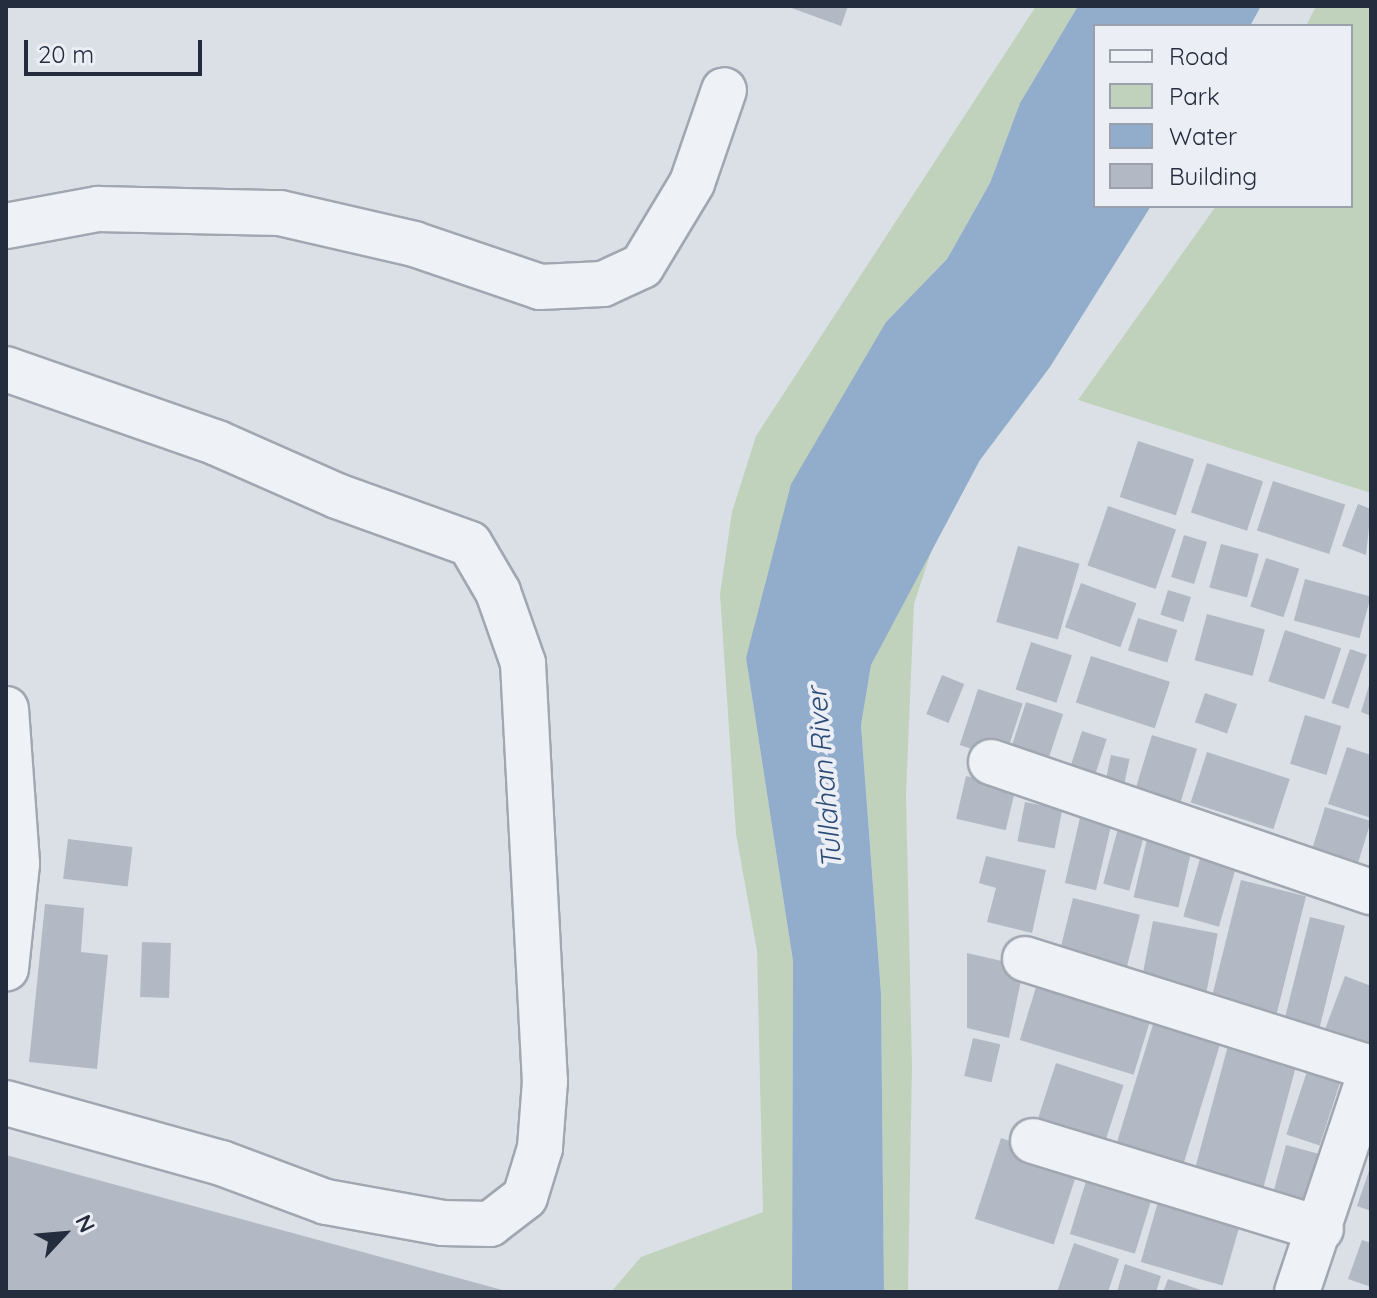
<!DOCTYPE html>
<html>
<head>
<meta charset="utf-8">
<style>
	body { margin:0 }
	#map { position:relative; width:1377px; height:1298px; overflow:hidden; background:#dbe0e7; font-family:Quicksand,sans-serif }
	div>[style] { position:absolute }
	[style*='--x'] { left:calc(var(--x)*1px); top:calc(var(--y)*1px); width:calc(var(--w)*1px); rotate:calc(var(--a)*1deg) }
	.green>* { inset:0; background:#c1d2bc }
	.water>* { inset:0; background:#92adcb }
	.building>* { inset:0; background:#b2b9c4; transform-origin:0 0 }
	.roads { filter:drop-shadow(2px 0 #a0a7b1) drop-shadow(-2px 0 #a0a7b1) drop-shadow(0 2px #a0a7b1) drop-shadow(0 -2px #a0a7b1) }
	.minor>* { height:44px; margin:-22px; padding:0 22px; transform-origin:22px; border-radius:22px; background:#eef1f5 }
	span { translate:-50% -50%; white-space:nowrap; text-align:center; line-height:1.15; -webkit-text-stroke:8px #ebeff5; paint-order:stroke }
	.water-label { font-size:28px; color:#2b4b76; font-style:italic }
	.frame { position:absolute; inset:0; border:8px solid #242d3e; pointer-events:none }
	.legend { position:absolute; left:1093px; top:24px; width:260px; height:184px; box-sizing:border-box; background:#ebeff5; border:2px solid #9ba1ac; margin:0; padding:10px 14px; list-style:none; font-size:24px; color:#242d3e }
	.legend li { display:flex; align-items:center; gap:16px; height:40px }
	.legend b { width:40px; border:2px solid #9ba1ac }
	.north { position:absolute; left:24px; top:1194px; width:80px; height:80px; -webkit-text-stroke:6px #ebeff5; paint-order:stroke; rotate:64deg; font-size:22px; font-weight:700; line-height:32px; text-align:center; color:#242d3e }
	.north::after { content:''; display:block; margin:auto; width:28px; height:36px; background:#242d3e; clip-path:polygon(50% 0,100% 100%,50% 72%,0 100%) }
	.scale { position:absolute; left:24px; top:40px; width:178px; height:36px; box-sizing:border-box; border:4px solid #242d3e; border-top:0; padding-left:10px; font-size:24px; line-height:28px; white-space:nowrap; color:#242d3e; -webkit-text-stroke:6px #ebeff5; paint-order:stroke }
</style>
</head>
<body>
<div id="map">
	<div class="green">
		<div style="clip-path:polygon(1036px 6px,1078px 6px,1020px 103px,990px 183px,947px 259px,886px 322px,746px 658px,793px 961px,792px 1292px,611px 1292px,641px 1257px,763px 1212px,757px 951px,736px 834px,720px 594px,732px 512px,756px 436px)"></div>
		<div style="clip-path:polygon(1316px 6px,1371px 6px,1371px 493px,1078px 400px,1216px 206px,1351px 206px,1351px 26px,1306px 26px)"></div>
		<div style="clip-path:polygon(934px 543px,914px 604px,906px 794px,912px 1065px,908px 1292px,884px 1292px,881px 993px,861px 724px,871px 665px)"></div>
	</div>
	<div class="water">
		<div style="clip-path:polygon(1078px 6px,1261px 6px,1250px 26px,1095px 26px,1095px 206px,1151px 206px,1050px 367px,980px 460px,871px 665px,861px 725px,881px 993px,884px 1292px,792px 1292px,793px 961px,746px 658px,791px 484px,886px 322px,947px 259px,990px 183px,1020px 103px)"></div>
	</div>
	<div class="building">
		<div style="clip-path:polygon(786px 6px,848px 6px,841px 26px)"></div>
		<div style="left:1138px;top:441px;width:59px;height:59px;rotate:18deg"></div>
		<div style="left:1207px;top:463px;width:59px;height:52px;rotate:18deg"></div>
		<div style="left:1273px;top:481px;width:76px;height:52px;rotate:18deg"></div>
		<div style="clip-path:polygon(1358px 504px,1371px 509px,1366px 555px,1342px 546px)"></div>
		<div style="left:1108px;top:506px;width:72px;height:63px;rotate:19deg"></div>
		<div style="left:1184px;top:535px;width:24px;height:44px;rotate:17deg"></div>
		<div style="left:1221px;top:544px;width:39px;height:45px;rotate:15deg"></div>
		<div style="left:1018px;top:546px;width:64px;height:79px;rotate:16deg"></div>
		<div style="left:1266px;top:558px;width:35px;height:51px;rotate:18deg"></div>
		<div style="left:1305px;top:579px;width:68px;height:43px;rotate:15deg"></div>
		<div style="left:1081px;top:583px;width:59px;height:47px;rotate:20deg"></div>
		<div style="left:1168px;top:590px;width:24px;height:26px;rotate:17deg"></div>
		<div style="left:1207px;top:614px;width:60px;height:48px;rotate:15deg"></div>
		<div style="left:1138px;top:618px;width:41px;height:34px;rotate:17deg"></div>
		<div style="left:1285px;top:630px;width:59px;height:54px;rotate:18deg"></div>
		<div style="left:1031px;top:642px;width:43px;height:50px;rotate:18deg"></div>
		<div style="left:1350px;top:649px;width:18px;height:57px;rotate:19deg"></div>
		<div style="left:1091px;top:656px;width:83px;height:49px;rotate:18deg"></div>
		<div style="left:942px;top:675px;width:24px;height:42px;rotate:22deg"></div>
		<div style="clip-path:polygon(1370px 682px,1371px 682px,1371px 716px,1361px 712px)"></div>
		<div style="left:978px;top:689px;width:47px;height:59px;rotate:18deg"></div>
		<div style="left:1205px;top:693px;width:34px;height:31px;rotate:19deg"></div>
		<div style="left:1026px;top:702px;width:39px;height:52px;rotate:18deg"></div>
		<div style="left:1305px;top:715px;width:38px;height:51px;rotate:17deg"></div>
		<div style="left:1082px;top:731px;width:26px;height:40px;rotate:18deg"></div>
		<div style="left:1152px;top:735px;width:47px;height:61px;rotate:17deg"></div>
		<div style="clip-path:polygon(1347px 747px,1371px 755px,1371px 818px,1328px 804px)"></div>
		<div style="left:1207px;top:752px;width:87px;height:53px;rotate:18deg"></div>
		<div style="left:1111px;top:755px;width:19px;height:37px;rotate:12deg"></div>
		<div style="left:966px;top:776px;width:51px;height:44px;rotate:13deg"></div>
		<div style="left:1025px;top:802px;width:38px;height:40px;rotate:11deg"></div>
		<div style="left:1325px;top:807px;width:48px;height:59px;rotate:17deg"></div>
		<div style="left:1082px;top:809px;width:32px;height:76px;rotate:13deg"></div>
		<div style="left:1120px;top:821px;width:27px;height:65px;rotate:15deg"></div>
		<div style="left:1150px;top:826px;width:46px;height:73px;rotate:13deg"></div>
		<div style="left:68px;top:839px;width:65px;height:40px;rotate:7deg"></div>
		<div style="left:1201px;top:855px;width:37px;height:64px;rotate:16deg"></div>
		<div style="clip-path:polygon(986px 856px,1046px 870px,1032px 933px,987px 922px,996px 888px,979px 883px)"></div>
		<div style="left:1241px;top:880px;width:67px;height:126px;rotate:14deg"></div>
		<div style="left:1073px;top:898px;width:69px;height:57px;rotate:14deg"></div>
		<div style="clip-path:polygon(45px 904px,84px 908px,81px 952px,108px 955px,97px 1069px,29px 1062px)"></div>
		<div style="left:1310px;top:917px;width:36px;height:111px;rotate:14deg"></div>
		<div style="left:1153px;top:921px;width:66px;height:65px;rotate:11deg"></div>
		<div style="left:142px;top:942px;width:29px;height:55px;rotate:2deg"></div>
		<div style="clip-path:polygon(967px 953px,1024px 966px,1009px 1038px,967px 1028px)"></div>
		<div style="left:1040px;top:974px;width:119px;height:69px;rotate:17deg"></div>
		<div style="clip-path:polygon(1345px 976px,1371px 986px,1371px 1039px,1364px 1057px,1321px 1040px)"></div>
		<div style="left:1154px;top:1021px;width:70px;height:139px;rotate:17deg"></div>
		<div style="left:973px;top:1038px;width:28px;height:39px;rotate:13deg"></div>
		<div style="left:1230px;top:1038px;width:71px;height:149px;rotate:15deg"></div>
		<div style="left:1056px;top:1063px;width:71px;height:72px;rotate:18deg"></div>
		<div style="left:1308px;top:1068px;width:35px;height:70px;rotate:18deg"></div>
		<div style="left:1001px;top:1138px;width:83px;height:85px;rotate:18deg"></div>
		<div style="left:1286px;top:1145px;width:48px;height:60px;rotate:15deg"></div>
		<div style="clip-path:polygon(6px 1155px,506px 1291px,506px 1292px,6px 1292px)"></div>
		<div style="clip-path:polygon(1371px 1165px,1371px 1211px,1357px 1206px)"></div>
		<div style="left:1090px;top:1168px;width:68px;height:69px;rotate:17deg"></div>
		<div style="left:1162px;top:1188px;width:85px;height:77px;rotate:16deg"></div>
		<div style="clip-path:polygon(1362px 1240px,1371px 1243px,1371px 1287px,1348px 1279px)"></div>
		<div style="clip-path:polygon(1074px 1243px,1119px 1259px,1108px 1292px,1057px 1292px)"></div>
		<div style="clip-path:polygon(1125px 1264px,1161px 1276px,1156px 1292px,1117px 1292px)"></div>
		<div style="clip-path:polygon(1168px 1279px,1204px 1291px,1204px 1292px,1163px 1292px)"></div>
	</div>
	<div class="roads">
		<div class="minor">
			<div style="--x:6;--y:226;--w:94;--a:-10.5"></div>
			<div style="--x:98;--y:209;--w:182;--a:1.3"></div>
			<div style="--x:280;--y:213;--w:138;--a:13"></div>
			<div style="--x:414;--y:244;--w:133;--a:18.8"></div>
			<div style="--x:540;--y:287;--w:63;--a:-2.7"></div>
			<div style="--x:603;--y:284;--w:43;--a:-24.8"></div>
			<div style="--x:642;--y:266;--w:97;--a:-58.9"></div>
			<div style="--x:692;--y:183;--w:98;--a:-71"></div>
			<div style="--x:6;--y:369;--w:224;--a:19.3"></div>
			<div style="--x:217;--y:443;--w:131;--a:23.8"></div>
			<div style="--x:337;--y:496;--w:141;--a:19.8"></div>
			<div style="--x:470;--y:544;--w:56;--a:59.7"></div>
			<div style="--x:498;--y:592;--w:75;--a:70.6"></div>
			<div style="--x:523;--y:663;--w:419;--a:87"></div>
			<div style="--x:545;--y:1081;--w:67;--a:94.3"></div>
			<div style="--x:540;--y:1148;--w:51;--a:107"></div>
			<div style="--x:525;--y:1197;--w:44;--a:142.4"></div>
			<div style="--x:490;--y:1224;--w:47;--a:-178.8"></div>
			<div style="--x:443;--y:1223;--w:119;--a:-169.8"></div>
			<div style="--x:326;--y:1202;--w:112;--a:-159.6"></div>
			<div style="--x:221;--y:1163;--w:223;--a:-164.4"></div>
			<div style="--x:6;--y:709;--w:155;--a:85.9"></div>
			<div style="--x:17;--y:864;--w:105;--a:96"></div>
			<div style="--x:991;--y:762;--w:402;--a:18.9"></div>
			<div style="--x:1025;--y:959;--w:363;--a:17.5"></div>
			<div style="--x:1033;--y:1141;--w:301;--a:17"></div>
			<div style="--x:1297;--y:1292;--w:233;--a:-71.5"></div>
		</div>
	</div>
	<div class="water-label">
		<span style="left:824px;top:778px;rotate:-95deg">Tullahan River</span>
	</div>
	<div class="frame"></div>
	<ul class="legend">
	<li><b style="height:10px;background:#eef1f5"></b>Road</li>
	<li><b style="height:22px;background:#c1d2bc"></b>Park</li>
	<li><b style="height:22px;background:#92adcb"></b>Water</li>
	<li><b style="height:22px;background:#b2b9c4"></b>Building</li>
	</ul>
	<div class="north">N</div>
	<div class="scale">20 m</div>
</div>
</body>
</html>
